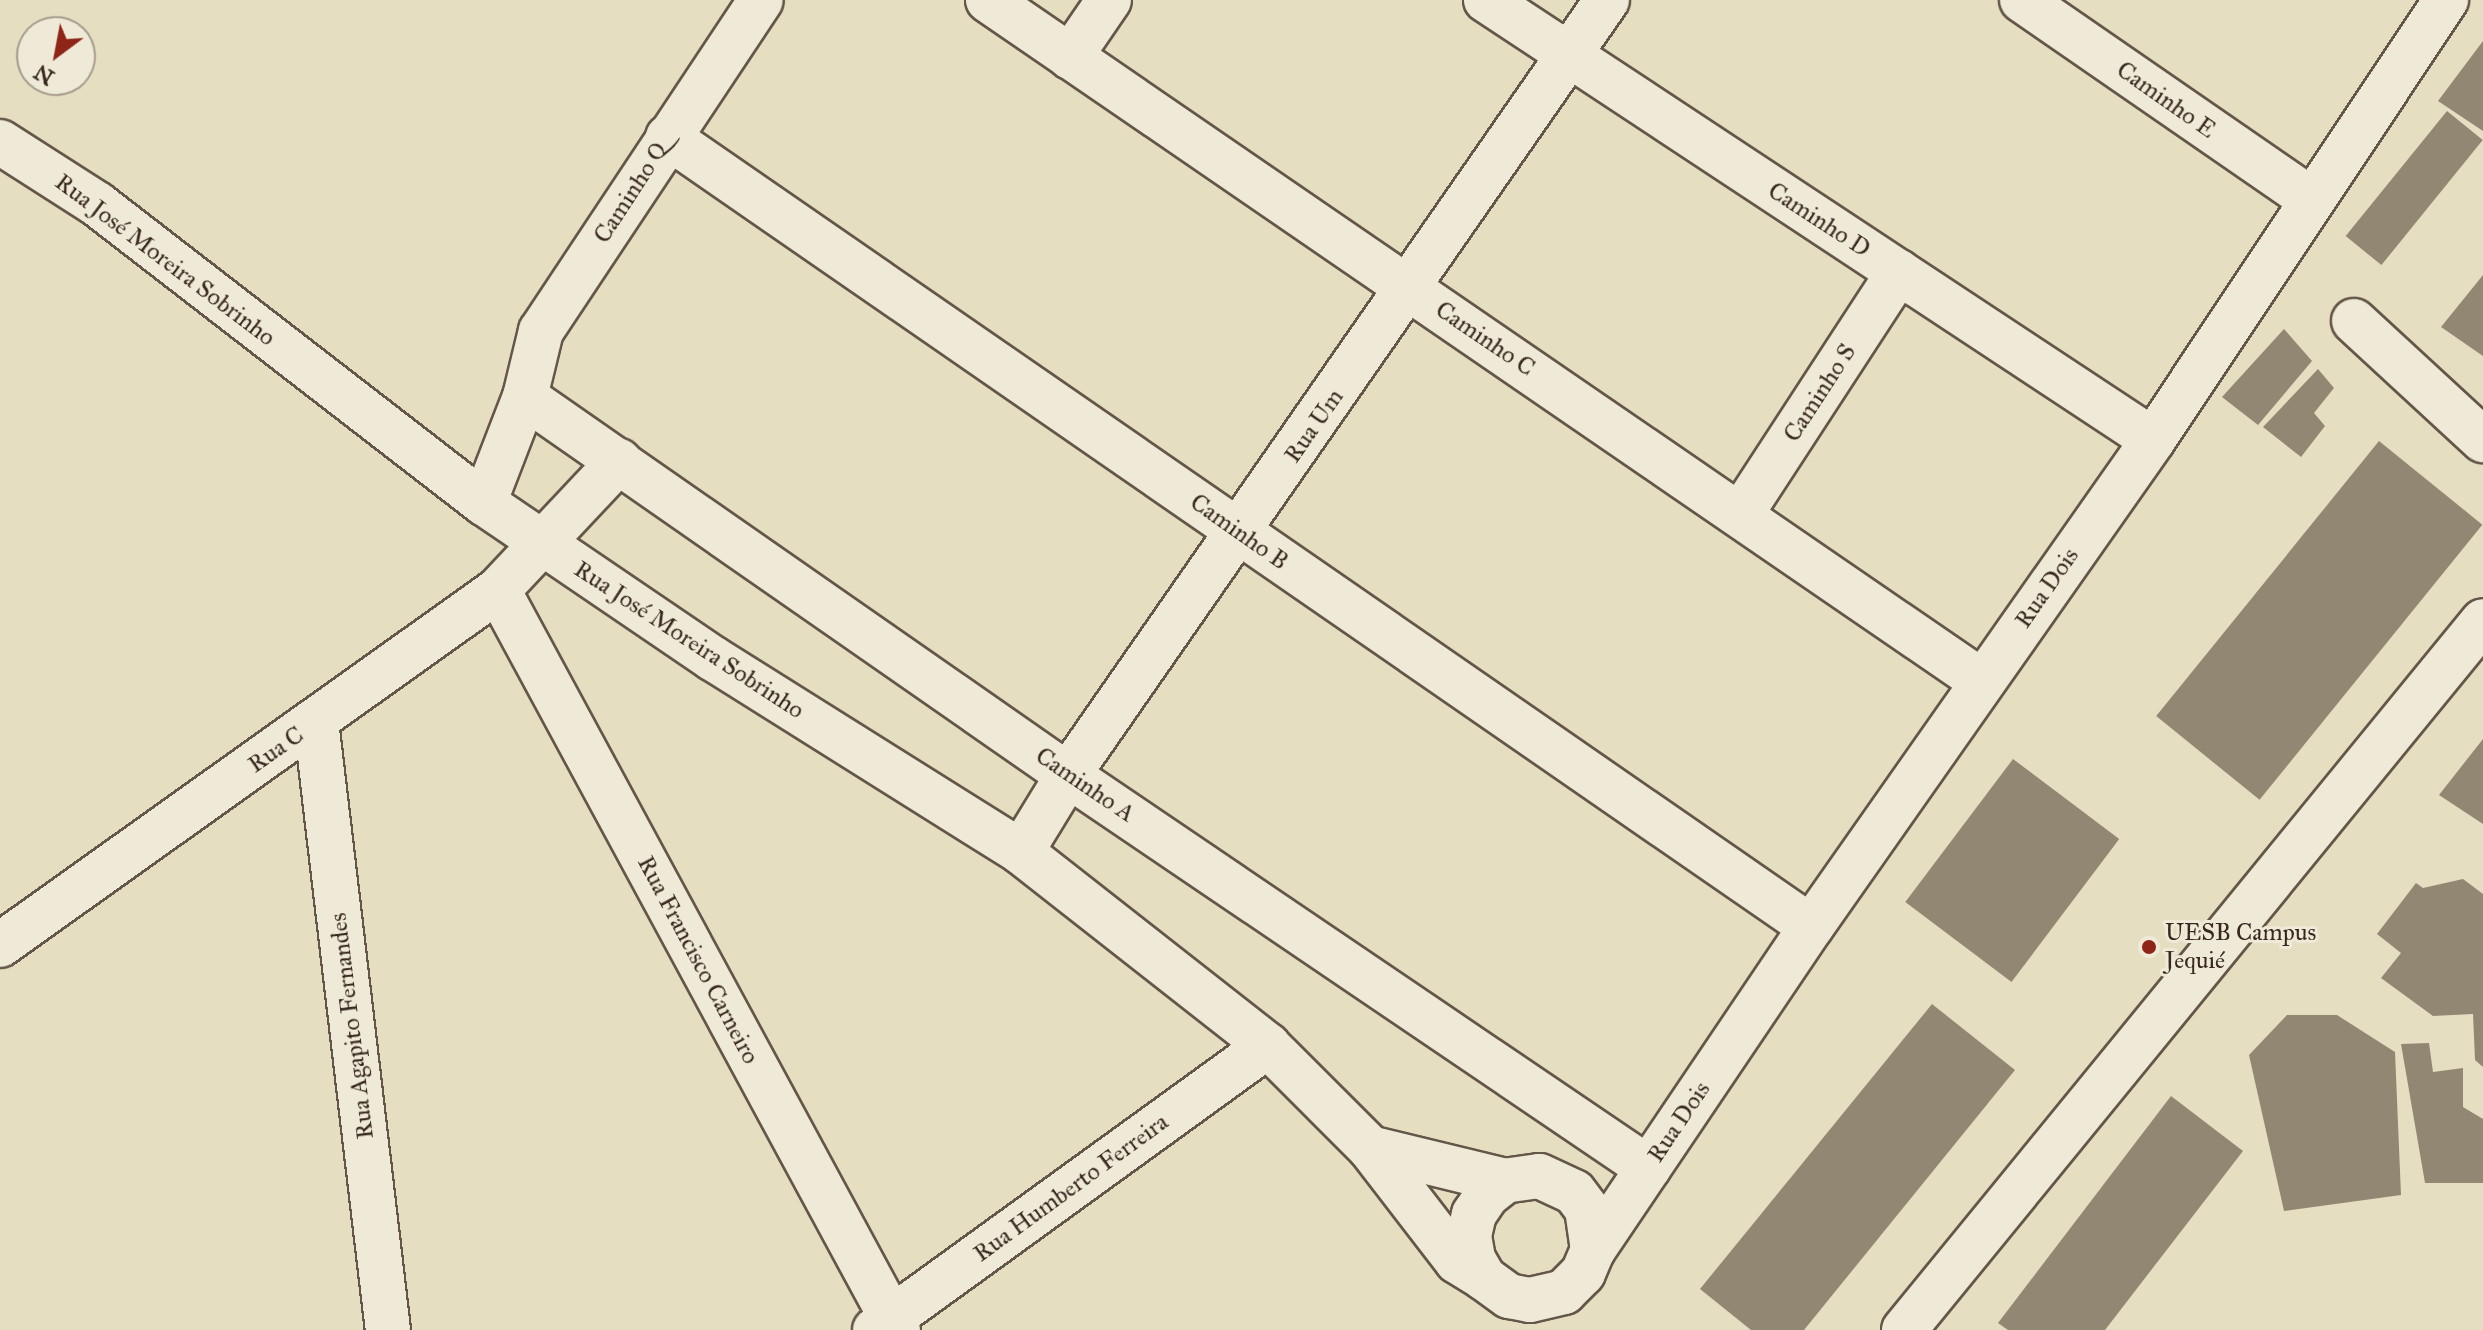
<!DOCTYPE html>
<html>
<head>
<meta charset="utf-8">
<style>
	body { margin:0 }
	#map { position:relative; width:2483px; height:1330px; overflow:hidden; background:#e6dec1; font-family:"IM FELL Great Primer",serif }
	div>[style] { position:absolute }
	[style*='--x'] { left:calc(var(--x)*1px); top:calc(var(--y)*1px); width:calc(var(--w)*1px); rotate:calc(var(--a)*1deg) }
	.building>* { inset:0; background:#928773; transform-origin:0 0 }
	.roads { filter:drop-shadow(2px 0 #645648) drop-shadow(-2px 0 #645648) drop-shadow(0 2px #645648) drop-shadow(0 -2px #645648) }
	.minor>* { height:44px; margin:-22px; padding:0 22px; transform-origin:22px; border-radius:22px; background:#efead7 }
	.dots>* { width:22px; height:22px; translate:-50% -50%; box-sizing:border-box; border:4px solid #efead7; border-radius:50% }
	span { translate:-50% -50%; white-space:nowrap; text-align:center; line-height:1.15; -webkit-text-stroke:6px #efead7; paint-order:stroke }
	.street-label { font-size:24px; color:#38281f }
	.poi-label { font-size:24px; color:#38281f }
	.left { translate:0 -50%; text-align:left }
	.north { position:absolute; left:16px; top:16px; width:80px; height:80px; box-sizing:border-box; background:#efead7; border:2px solid #a69c8d; border-radius:50%; rotate:212deg; font-size:22px; font-weight:700; line-height:32px; text-align:center; color:#38281f }
	.north::after { content:''; display:block; margin:auto; width:28px; height:36px; background:#8f2418; clip-path:polygon(50% 0,100% 100%,50% 72%,0 100%) }
</style>
</head>
<body>
<div id="map">
	<div class="building">
		<div style="clip-path:polygon(2483px 41px,2483px 131px,2438px 101px)"></div>
		<div style="left:2447px;top:111px;width:46px;height:161px;rotate:39deg"></div>
		<div style="clip-path:polygon(2483px 275px,2483px 356px,2441px 327px)"></div>
		<div style="clip-path:polygon(2284px 329px,2312px 361px,2258px 425px,2222px 397px)"></div>
		<div style="clip-path:polygon(2318px 369px,2334px 388px,2314px 413px,2325px 426px,2301px 457px,2263px 427px)"></div>
		<div style="left:2379px;top:441px;width:133px;height:354px;rotate:39deg"></div>
		<div style="clip-path:polygon(2483px 739px,2483px 824px,2439px 795px)"></div>
		<div style="left:2013px;top:759px;width:133px;height:179px;rotate:37deg"></div>
		<div style="clip-path:polygon(2463px 879px,2483px 894px,2483px 1067px,2475px 1060px,2473px 1014px,2433px 1016px,2381px 978px,2401px 953px,2377px 934px,2416px 883px,2423px 888px)"></div>
		<div style="clip-path:polygon(1932px 1004px,2015px 1070px,1804px 1330px,1751px 1330px,1700px 1289px)"></div>
		<div style="clip-path:polygon(2287px 1015px,2337px 1015px,2395px 1052px,2401px 1195px,2284px 1211px,2249px 1055px)"></div>
		<div style="clip-path:polygon(2429px 1043px,2433px 1072px,2463px 1068px,2463px 1107px,2483px 1119px,2483px 1183px,2425px 1183px,2401px 1044px)"></div>
		<div style="clip-path:polygon(2171px 1096px,2243px 1151px,2105px 1330px,2008px 1330px,1998px 1323px)"></div>
	</div>
	<div class="roads">
		<div class="minor">
			<div style="--x:988;--y:0;--w:1204;--a:34.44"></div>
			<div style="--x:1486;--y:0;--w:799;--a:33.41"></div>
			<div style="--x:2022;--y:0;--w:351;--a:34.6"></div>
			<div style="--x:1070;--y:57;--w:69;--a:-55.6"></div>
			<div style="--x:668;--y:137;--w:1389;--a:34.65"></div>
			<div style="--x:0;--y:142;--w:115;--a:32.6"></div>
			<div style="--x:97;--y:204;--w:489;--a:37.7"></div>
			<div style="--x:484;--y:503;--w:276;--a:34.2"></div>
			<div style="--x:712;--y:658;--w:365;--a:32.1"></div>
			<div style="--x:1021;--y:852;--w:314;--a:38.1"></div>
			<div style="--x:1268;--y:1046;--w:144;--a:45"></div>
			<div style="--x:1370;--y:1148;--w:143;--a:52.4"></div>
			<div style="--x:1457;--y:1261;--w:32;--a:32"></div>
			<div style="--x:2354;--y:321;--w:176;--a:42.7"></div>
			<div style="--x:525;--y:397;--w:662;--a:34.84"></div>
			<div style="--x:1068;--y:775;--w:701;--a:34.12"></div>
			<div style="--x:484;--y:503;--w:114;--a:-68.9"></div>
			<div style="--x:525;--y:397;--w:68;--a:-76.4"></div>
			<div style="--x:541;--y:331;--w:397;--a:-56.4"></div>
			<div style="--x:1741;--y:514;--w:289;--a:-56.9"></div>
			<div style="--x:498;--y:590;--w:841;--a:61.61"></div>
			<div style="--x:316;--y:722;--w:612;--a:83.25"></div>
			<div style="--x:1021;--y:852;--w:90;--a:-58.6"></div>
			<div style="--x:1068;--y:775;--w:944;--a:-55.18"></div>
			<div style="--x:0;--y:945;--w:612;--a:-35.48"></div>
			<div style="--x:498;--y:590;--w:177;--a:-46.8"></div>
			<div style="--x:1370;--y:1148;--w:139;--a:13.7"></div>
			<div style="--x:1593;--y:1250;--w:41;--a:-98.3"></div>
			<div style="--x:1587;--y:1209;--w:21;--a:-127"></div>
			<div style="--x:1574;--y:1192;--w:38;--a:-155"></div>
			<div style="--x:1539;--y:1176;--w:34;--a:172"></div>
			<div style="--x:1505;--y:1181;--w:23;--a:142"></div>
			<div style="--x:1487;--y:1195;--w:23;--a:124"></div>
			<div style="--x:1474;--y:1214;--w:23;--a:103"></div>
			<div style="--x:1469;--y:1236;--w:23;--a:80"></div>
			<div style="--x:1473;--y:1259;--w:22;--a:60"></div>
			<div style="--x:1484;--y:1278;--w:31;--a:36"></div>
			<div style="--x:1509;--y:1296;--w:21;--a:11"></div>
			<div style="--x:1530;--y:1300;--w:35;--a:-13"></div>
			<div style="--x:1564;--y:1292;--w:27;--a:-45"></div>
			<div style="--x:1583;--y:1273;--w:25;--a:-67"></div>
			<div style="--x:1593;--y:1250;--w:390;--a:-56"></div>
			<div style="--x:1811;--y:927;--w:595;--a:-54.92"></div>
			<div style="--x:2153;--y:440;--w:529;--a:-56.34"></div>
			<div style="--x:875;--y:1330;--w:485;--a:-35.9"></div>
			<div style="--x:1904;--y:1330;--w:915;--a:-50.76"></div>
		</div>
	</div>
	<div class="dots">
		<div style="left:2149px;top:947px;background:#8f2418"></div>
	</div>
	<div class="street-label">
		<span style="left:2166px;top:100px;rotate:35deg">Caminho E</span>
		<span style="left:631px;top:193px;rotate:-57deg">Caminho Q</span>
		<span style="left:1819px;top:220px;rotate:33deg">Caminho D</span>
		<span style="left:165px;top:260px;rotate:37deg">Rua José Moreira Sobrinho</span>
		<span style="left:1485px;top:339px;rotate:34deg">Caminho C</span>
		<span style="left:1820px;top:393px;rotate:-57deg">Caminho S</span>
		<span style="left:1314px;top:426px;rotate:-55deg">Rua Um</span>
		<span style="left:1239px;top:532px;rotate:35deg">Caminho B</span>
		<span style="left:2047px;top:588px;rotate:-55deg">Rua Dois</span>
		<span style="left:689px;top:640px;rotate:33deg">Rua José Moreira Sobrinho</span>
		<span style="left:276px;top:750px;rotate:-35deg">Rua C</span>
		<span style="left:1085px;top:785px;rotate:34deg">Caminho A</span>
		<span style="left:698px;top:960px;rotate:62deg">Rua Francisco Carneiro</span>
		<span style="left:352px;top:1026px;rotate:-97deg">Rua Agapito Fernandes</span>
		<span style="left:1679px;top:1122px;rotate:-56deg">Rua Dois</span>
		<span style="left:1071px;top:1188px;rotate:-36deg">Rua Humberto Ferreira</span>
	</div>
	<div class="poi-label">
		<span class="left" style="left:2165px;top:947px">UESB Campus<br>Jequié</span>
	</div>
	<div class="north">N</div>
</div>
</body>
</html>
